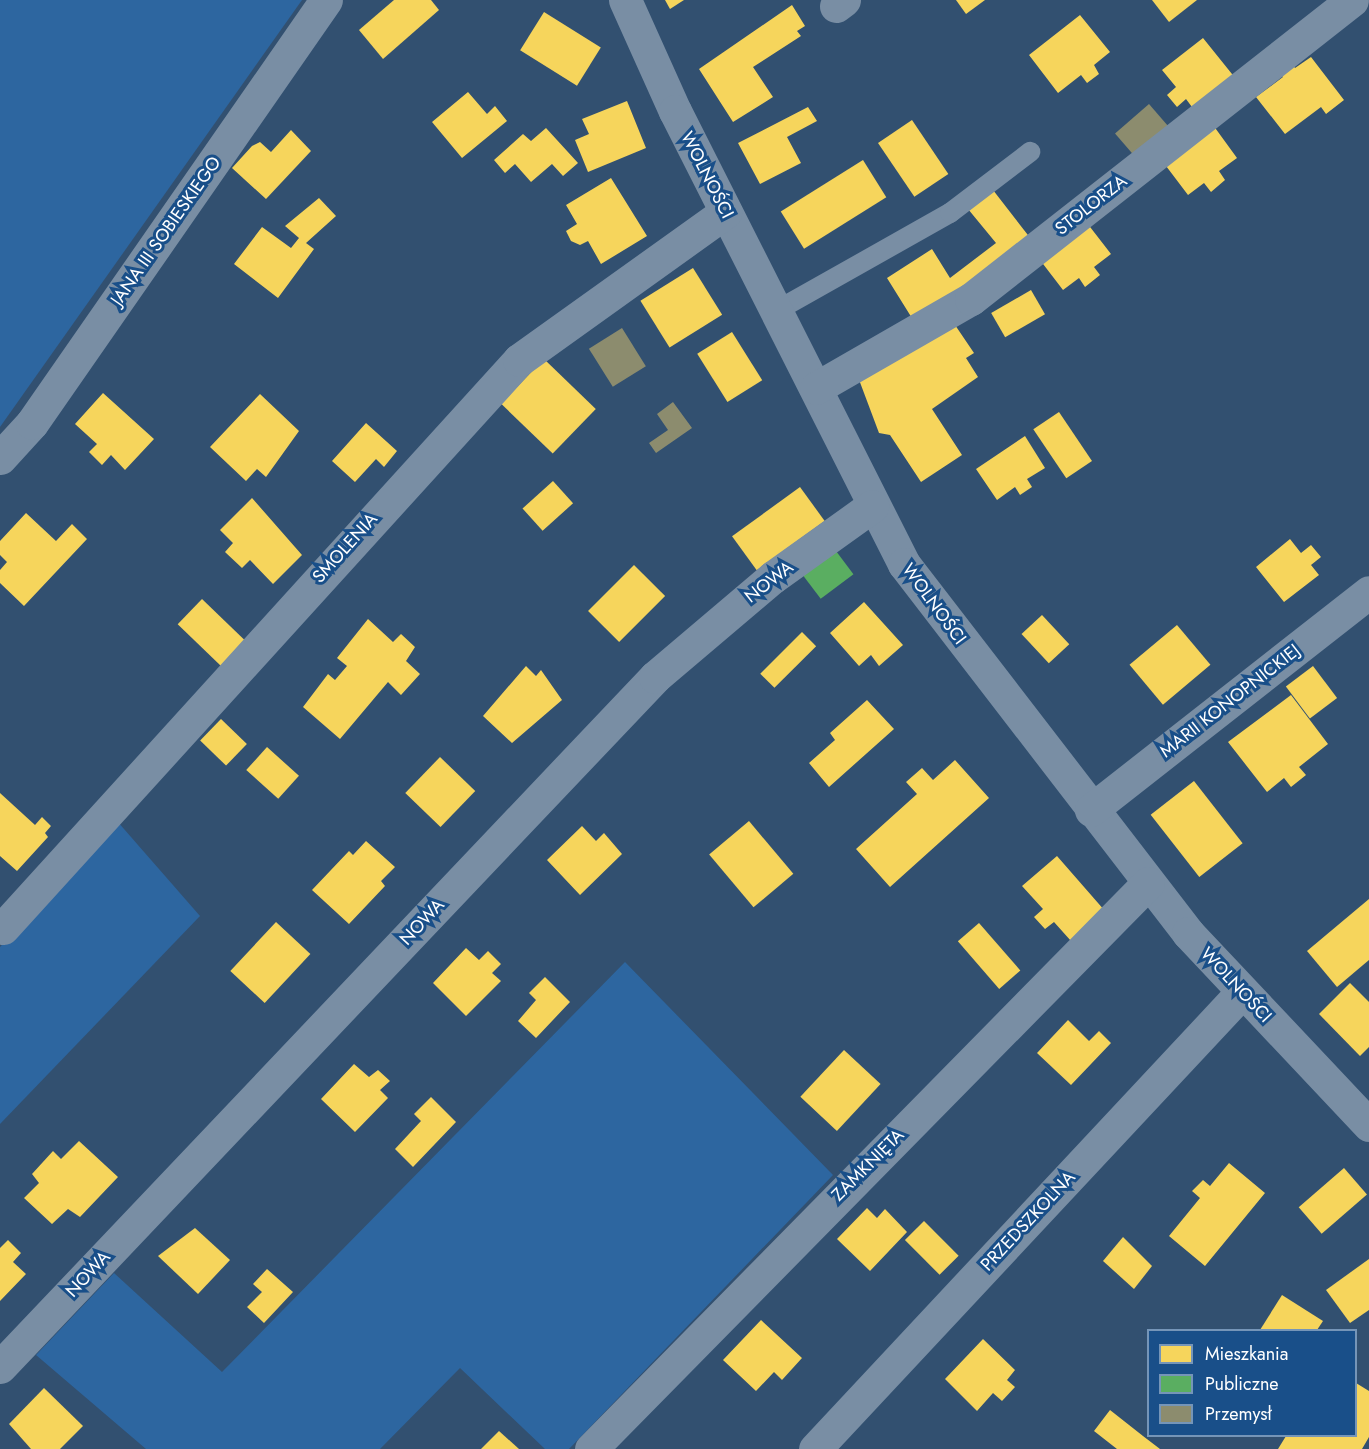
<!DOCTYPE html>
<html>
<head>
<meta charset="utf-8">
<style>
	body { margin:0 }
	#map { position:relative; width:1369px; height:1449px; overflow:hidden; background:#325070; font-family:Jost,sans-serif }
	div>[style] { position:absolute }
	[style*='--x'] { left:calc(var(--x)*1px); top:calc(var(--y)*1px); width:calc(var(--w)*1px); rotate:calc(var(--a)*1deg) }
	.green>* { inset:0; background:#2d66a0 }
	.homes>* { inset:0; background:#f6d55c; transform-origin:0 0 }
	.public>* { inset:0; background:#5aae61; transform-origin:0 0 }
	.industry>* { inset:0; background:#8c8c6e; transform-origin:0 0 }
	.lane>* { height:20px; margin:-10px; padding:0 10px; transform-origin:10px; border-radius:10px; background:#798ea4 }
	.street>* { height:33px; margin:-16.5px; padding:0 16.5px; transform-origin:16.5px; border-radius:16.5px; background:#798ea4 }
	span { translate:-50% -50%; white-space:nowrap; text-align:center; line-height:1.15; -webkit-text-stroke:6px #194f89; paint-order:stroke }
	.street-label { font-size:18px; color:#fff }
	.legend { position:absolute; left:1147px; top:1329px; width:210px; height:108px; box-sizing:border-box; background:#194f89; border:2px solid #7595b8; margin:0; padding:8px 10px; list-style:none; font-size:18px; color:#fff }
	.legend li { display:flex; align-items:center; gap:12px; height:30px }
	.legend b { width:30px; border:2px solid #7595b8 }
</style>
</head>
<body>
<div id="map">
	<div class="green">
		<div style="clip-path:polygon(0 0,302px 0,0 427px)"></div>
		<div style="clip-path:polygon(117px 821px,200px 916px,0 1124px,0 947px)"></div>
		<div style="clip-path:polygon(625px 962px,833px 1175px,569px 1449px,545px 1449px,460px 1368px,380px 1449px,146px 1449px,36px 1355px,114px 1273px,222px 1372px)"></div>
	</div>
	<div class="homes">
		<div style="clip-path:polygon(394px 0,431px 0,439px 10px,383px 59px,359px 30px)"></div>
		<div style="clip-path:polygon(665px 0,684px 0,670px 9px)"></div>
		<div style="clip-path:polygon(956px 0,985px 0,966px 14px)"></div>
		<div style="clip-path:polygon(1152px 0,1197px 0,1169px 22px)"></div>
		<div style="clip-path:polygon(792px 5px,805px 26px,797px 31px,801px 36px,753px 67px,773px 97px,733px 122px,699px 69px)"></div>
		<div style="left:544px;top:12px;width:67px;height:45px;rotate:32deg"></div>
		<div style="clip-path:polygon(1080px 15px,1110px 52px,1094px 65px,1099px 74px,1087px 83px,1081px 75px,1058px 93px,1029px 55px)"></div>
		<div style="clip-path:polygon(1203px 38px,1236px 79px,1195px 111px,1186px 99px,1177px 107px,1167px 95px,1176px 87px,1162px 70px)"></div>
		<div style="clip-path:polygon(1311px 57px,1344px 100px,1326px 114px,1321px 107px,1285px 134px,1256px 97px,1283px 77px,1276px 69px,1289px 59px,1295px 68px)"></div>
		<div style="clip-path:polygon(468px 92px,487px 114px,495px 106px,507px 121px,462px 158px,432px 122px)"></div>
		<div style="clip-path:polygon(627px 101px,646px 148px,588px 172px,575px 140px,589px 134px,582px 119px)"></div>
		<div style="clip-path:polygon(808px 107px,817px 121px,787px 137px,801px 163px,760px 184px,738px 143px)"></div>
		<div style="left:912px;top:120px;width:65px;height:41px;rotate:56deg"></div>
		<div style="clip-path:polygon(1213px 125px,1237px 158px,1219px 171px,1225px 180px,1211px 192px,1204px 183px,1188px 195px,1163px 162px)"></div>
		<div style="clip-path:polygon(546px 128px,578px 163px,563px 176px,552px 164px,531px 182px,515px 164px,505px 173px,494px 160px,523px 134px,531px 141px)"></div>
		<div style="clip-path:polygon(291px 130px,311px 151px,266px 199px,232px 168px,252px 146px,260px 142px,271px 152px)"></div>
		<div style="left:863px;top:160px;width:44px;height:97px;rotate:58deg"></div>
		<div style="clip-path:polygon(611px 178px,647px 236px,601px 264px,588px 241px,580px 245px,571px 241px,566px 231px,577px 224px,566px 205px)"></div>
		<div style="clip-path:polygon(993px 190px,1031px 239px,915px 323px,887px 278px,932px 249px,950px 278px,996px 243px,968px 209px)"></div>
		<div style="clip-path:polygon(319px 198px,336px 216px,306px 243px,314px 249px,278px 298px,234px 264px,262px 227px,291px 248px,299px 238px,285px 226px)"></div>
		<div style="clip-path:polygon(1087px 223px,1111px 254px,1094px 267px,1100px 275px,1085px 287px,1079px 278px,1063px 290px,1040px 260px)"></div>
		<div style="left:693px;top:268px;width:55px;height:62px;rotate:58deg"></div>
		<div style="left:1031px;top:290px;width:28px;height:46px;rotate:60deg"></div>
		<div style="clip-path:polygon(953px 322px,974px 353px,966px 358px,978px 377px,932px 409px,962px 455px,921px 482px,890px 435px,879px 433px,858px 377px)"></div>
		<div style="left:732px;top:332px;width:57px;height:41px;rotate:58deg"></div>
		<div style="left:544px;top:359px;width:72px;height:62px;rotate:44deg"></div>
		<div style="clip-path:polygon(103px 393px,154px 439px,125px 470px,111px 455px,102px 465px,89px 452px,97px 444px,75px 424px)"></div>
		<div style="clip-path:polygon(260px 394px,299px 431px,266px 477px,257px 469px,246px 481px,210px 447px)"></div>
		<div style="left:1059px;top:412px;width:59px;height:31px;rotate:56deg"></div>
		<div style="clip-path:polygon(366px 423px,397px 451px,384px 467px,376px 459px,355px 482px,332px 461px)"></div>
		<div style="clip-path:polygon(1025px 436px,1045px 468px,1027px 479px,1032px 487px,1020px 495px,1015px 487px,997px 500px,976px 469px)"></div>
		<div style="left:553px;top:481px;width:30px;height:41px;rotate:48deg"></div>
		<div style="left:800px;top:487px;width:42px;height:84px;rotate:54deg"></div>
		<div style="clip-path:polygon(252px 498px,302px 555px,273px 584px,250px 560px,242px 568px,225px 552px,233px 543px,220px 530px)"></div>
		<div style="clip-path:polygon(26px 513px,56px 541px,72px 524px,87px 539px,24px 606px,0 583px,0 570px,7px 562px,0 555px,0 541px)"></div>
		<div style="clip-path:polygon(1290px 539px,1301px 553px,1311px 545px,1321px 557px,1311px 565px,1319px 575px,1284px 602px,1256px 567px)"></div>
		<div style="left:634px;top:565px;width:44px;height:65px;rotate:45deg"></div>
		<div style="left:202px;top:599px;width:62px;height:35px;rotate:44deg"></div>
		<div style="clip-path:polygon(864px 602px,903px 645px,879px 666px,871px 655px,859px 666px,830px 633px)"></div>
		<div style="left:1042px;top:615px;width:40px;height:28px;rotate:47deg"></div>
		<div style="clip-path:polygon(368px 619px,393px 642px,401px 634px,415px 647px,406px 661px,420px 674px,401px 695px,388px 682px,340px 739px,303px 707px,328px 674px,335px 680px,347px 666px,337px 658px)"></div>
		<div style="left:1177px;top:625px;width:52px;height:62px;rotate:50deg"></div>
		<div style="left:802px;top:632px;width:20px;height:59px;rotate:45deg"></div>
		<div style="clip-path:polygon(526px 666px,536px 676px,541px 670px,562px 700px,512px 743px,483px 716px)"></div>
		<div style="left:1313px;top:666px;width:40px;height:34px;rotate:53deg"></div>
		<div style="clip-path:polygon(1291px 695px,1328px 744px,1299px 767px,1306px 775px,1291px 787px,1284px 778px,1267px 792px,1228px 742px)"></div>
		<div style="clip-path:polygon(867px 700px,894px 729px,829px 787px,809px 763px,835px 740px,830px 733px)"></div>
		<div style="left:221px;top:719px;width:36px;height:30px;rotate:44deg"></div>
		<div style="left:267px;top:747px;width:43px;height:31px;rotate:42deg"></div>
		<div style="left:440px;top:757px;width:49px;height:50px;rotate:44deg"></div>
		<div style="clip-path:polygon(955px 760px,989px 798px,890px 887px,856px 849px,917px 794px,906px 782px,922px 768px,933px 780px)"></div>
		<div style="left:1194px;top:781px;width:79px;height:55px;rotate:52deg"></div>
		<div style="clip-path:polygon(0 793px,35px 825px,42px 817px,51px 826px,45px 833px,48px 837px,17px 871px,0 856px)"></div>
		<div style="left:749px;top:821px;width:69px;height:52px;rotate:50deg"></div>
		<div style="clip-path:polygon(582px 826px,596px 841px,604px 833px,622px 854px,580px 895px,547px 860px)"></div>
		<div style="clip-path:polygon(366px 841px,395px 867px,381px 881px,385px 886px,349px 924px,312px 890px,349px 851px,353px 855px)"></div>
		<div style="clip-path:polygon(1057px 856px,1105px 911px,1071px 941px,1054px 922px,1045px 929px,1034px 917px,1043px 909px,1022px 886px)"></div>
		<div style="clip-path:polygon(1369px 899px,1369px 960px,1337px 987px,1307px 951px)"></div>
		<div style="left:276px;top:922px;width:47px;height:67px;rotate:43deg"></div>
		<div style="left:979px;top:923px;width:63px;height:28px;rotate:49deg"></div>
		<div style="clip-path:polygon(466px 948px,479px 960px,488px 951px,501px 964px,492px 973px,501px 981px,466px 1016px,433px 983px)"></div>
		<div style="clip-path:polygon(545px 977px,570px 1002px,536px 1038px,518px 1021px,536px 1000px,529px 993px)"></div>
		<div style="clip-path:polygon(1350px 983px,1369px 1002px,1369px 1047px,1360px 1056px,1319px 1014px)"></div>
		<div style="clip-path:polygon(1068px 1020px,1089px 1041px,1099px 1031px,1111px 1043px,1071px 1085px,1037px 1053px)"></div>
		<div style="left:844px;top:1050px;width:50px;height:64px;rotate:43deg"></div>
		<div style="clip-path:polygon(354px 1064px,369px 1077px,378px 1070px,390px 1081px,380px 1090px,388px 1098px,355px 1132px,321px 1099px)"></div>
		<div style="clip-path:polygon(431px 1097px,456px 1122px,413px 1167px,395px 1149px,421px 1121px,414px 1114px)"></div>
		<div style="clip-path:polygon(79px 1141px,118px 1177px,80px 1217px,68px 1209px,52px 1224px,24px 1198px,39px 1183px,32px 1174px,53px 1151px,61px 1159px)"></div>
		<div style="clip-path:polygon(1229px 1163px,1265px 1193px,1205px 1266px,1169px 1236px,1200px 1198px,1192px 1191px,1203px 1180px,1210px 1186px)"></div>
		<div style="left:1344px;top:1168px;width:35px;height:60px;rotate:49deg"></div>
		<div style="clip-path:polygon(867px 1208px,877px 1218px,885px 1209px,907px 1232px,870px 1271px,837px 1239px)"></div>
		<div style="left:924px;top:1221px;width:49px;height:27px;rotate:45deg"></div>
		<div style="clip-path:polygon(195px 1228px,230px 1260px,198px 1294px,158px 1256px)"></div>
		<div style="clip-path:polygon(1123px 1237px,1152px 1266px,1134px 1289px,1103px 1261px)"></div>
		<div style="clip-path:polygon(8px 1240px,21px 1253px,13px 1262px,26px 1274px,0 1301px,0 1248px)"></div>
		<div style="clip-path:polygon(1369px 1259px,1369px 1310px,1350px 1323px,1326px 1290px)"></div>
		<div style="clip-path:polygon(267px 1269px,293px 1292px,264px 1323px,247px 1307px,262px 1292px,253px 1284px)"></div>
		<div style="clip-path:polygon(1282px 1295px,1323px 1321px,1317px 1330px,1260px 1330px)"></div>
		<div style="clip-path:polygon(761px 1320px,802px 1358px,782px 1380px,774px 1372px,756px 1391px,723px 1360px)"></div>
		<div style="clip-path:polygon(983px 1339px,1015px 1370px,1007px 1380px,1015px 1387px,1002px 1401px,993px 1393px,977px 1411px,945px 1379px)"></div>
		<div style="clip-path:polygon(1356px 1383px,1369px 1391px,1369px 1437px,1362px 1449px,1278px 1449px,1286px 1436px,1356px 1436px)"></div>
		<div style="clip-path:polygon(44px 1388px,83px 1426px,60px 1449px,31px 1449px,9px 1424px)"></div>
		<div style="clip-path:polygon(1110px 1410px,1143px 1436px,1160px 1449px,1117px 1449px,1094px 1431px)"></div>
		<div style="clip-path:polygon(499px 1431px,519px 1449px,481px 1449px)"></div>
	</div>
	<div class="public">
		<div style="left:833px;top:547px;width:34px;height:41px;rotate:53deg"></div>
	</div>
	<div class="industry">
		<div style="left:1149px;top:104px;width:29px;height:45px;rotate:49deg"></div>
		<div style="left:622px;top:328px;width:45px;height:39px;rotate:58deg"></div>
		<div style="clip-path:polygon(673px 402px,692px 428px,656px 453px,649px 443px,668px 430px,657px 414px)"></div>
	</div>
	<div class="lane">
		<div style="--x:776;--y:311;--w:200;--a:-29.4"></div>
		<div style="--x:950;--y:213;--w:101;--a:-37.3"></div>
	</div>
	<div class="street">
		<div style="--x:625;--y:0;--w:122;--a:65.8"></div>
		<div style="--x:675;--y:111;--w:508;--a:63.18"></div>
		<div style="--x:904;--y:564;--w:466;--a:52.4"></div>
		<div style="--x:1188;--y:933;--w:264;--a:46.7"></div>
		<div style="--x:836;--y:6;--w:10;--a:-37"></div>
		<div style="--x:816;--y:388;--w:179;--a:-29.9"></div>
		<div style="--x:971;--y:299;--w:484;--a:-38.1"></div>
		<div style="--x:0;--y:458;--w:47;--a:-47.6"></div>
		<div style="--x:32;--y:423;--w:515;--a:-55.2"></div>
		<div style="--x:1091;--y:810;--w:353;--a:-38.1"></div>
		<div style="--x:3;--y:928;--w:767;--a:-47.75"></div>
		<div style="--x:519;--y:360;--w:254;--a:-35.6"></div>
		<div style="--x:0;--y:1367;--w:951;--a:-46.49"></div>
		<div style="--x:655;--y:677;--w:155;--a:-40.3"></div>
		<div style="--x:773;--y:577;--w:122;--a:-35.6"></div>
		<div style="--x:591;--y:1449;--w:794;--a:-45.46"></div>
		<div style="--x:815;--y:1449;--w:625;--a:-46.94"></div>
	</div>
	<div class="street-label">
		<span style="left:707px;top:175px;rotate:63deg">WOLNOŚCI</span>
		<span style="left:1091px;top:205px;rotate:-38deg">STOLORZA</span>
		<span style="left:166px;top:231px;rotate:-55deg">JANA III SOBIESKIEGO</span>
		<span style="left:345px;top:548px;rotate:-48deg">SMOLENIA</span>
		<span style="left:769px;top:582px;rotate:-38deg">NOWA</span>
		<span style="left:934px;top:604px;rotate:54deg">WOLNOŚCI</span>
		<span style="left:1230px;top:701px;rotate:-38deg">MARII KONOPNICKIEJ</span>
		<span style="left:422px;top:922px;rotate:-47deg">NOWA</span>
		<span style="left:1236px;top:985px;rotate:47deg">WOLNOŚCI</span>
		<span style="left:868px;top:1165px;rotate:-45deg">ZAMKNIĘTA</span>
		<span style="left:1028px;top:1221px;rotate:-47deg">PRZEDSZKOLNA</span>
		<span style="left:88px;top:1274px;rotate:-47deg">NOWA</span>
	</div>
	<ul class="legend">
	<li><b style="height:16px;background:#f6d55c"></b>Mieszkania</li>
	<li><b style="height:16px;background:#5aae61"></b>Publiczne</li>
	<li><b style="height:16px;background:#8c8c6e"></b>Przemysł</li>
	</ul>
</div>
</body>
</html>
